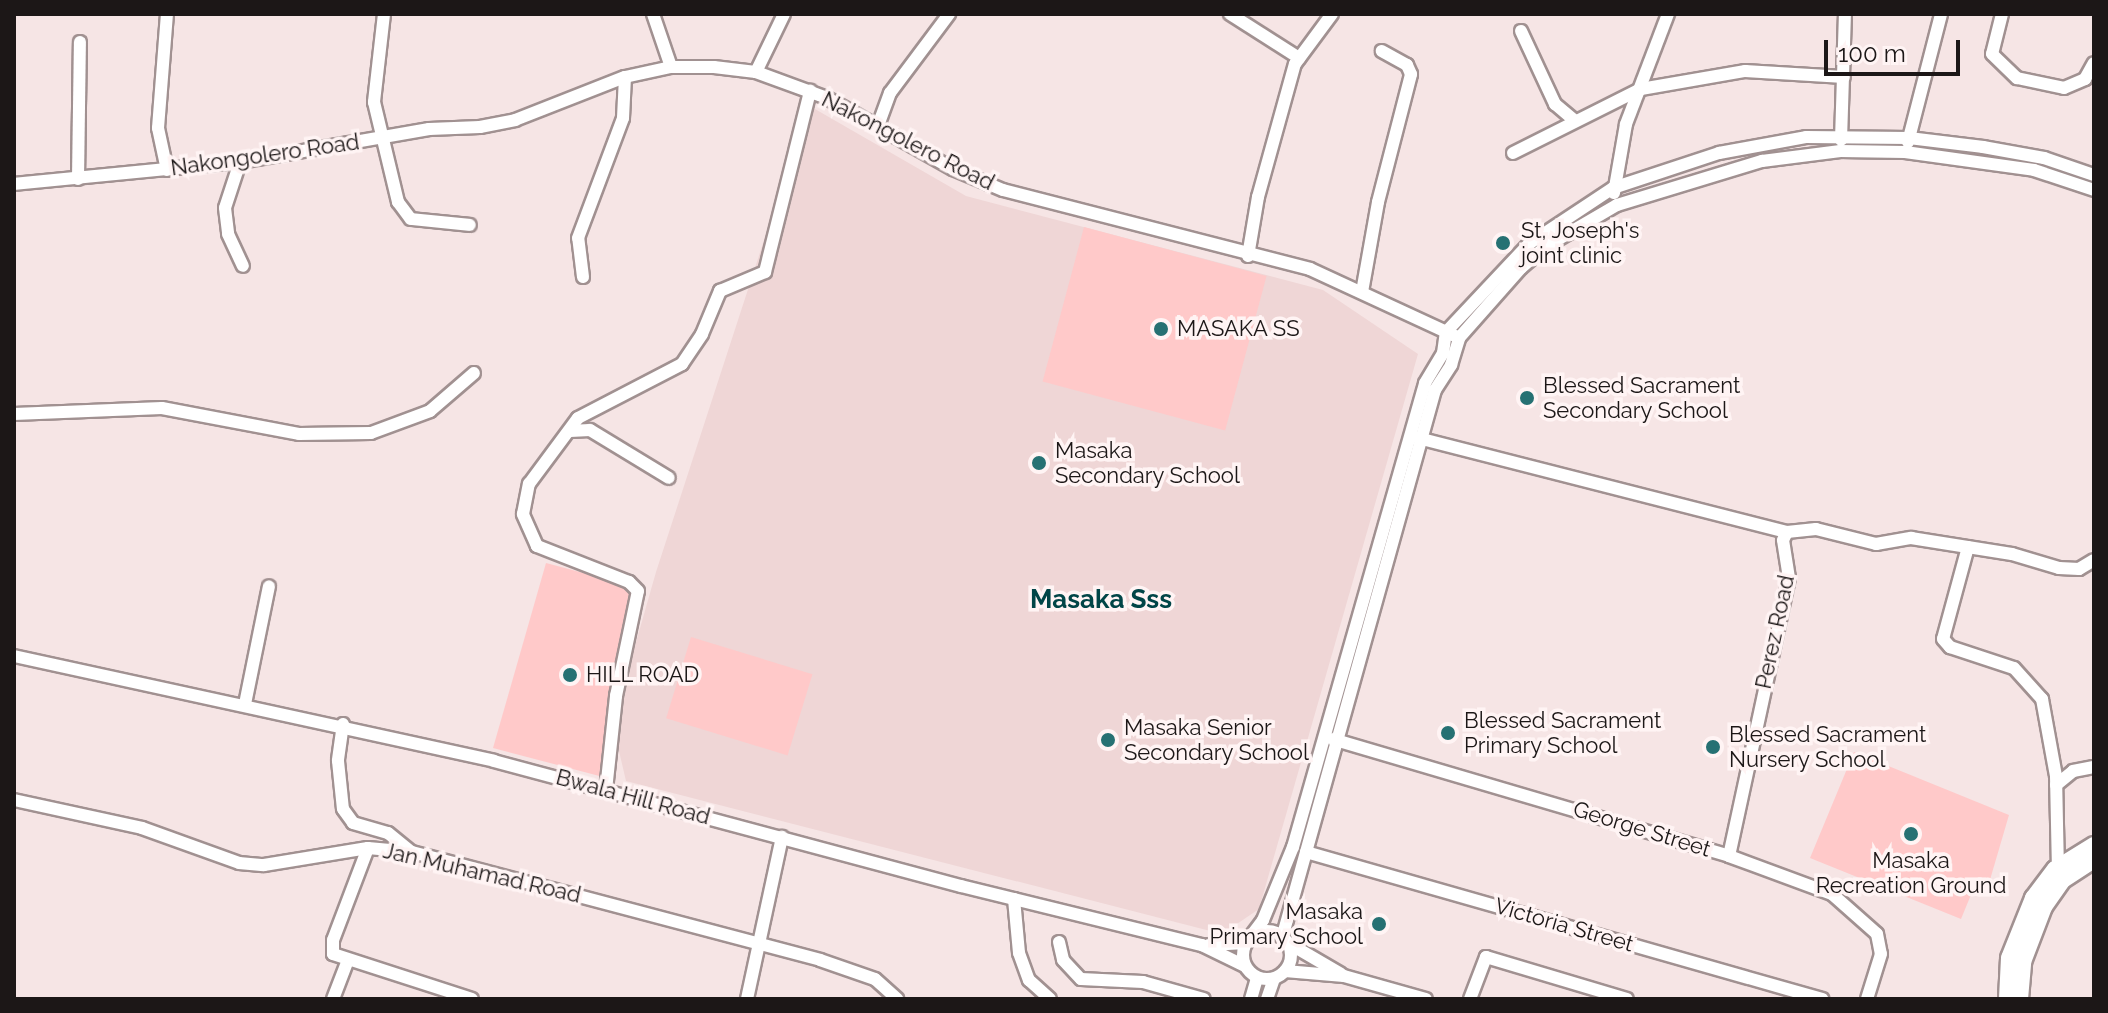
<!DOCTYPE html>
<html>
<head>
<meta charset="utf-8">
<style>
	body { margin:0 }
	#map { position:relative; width:2108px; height:1013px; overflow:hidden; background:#f6e5e5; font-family:Raleway,sans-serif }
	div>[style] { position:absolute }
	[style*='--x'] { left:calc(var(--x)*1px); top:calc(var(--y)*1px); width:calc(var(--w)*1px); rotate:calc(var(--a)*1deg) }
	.built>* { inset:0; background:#efd6d6 }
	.green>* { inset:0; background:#ffc9c9; transform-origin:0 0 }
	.roads { filter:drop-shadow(2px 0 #a19191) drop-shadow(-2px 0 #a19191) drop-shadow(0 2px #a19191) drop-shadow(0 -2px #a19191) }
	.minor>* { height:12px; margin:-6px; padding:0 6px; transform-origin:6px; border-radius:6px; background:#fff }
	.minor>.ring { margin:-6px; padding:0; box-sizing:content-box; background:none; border:12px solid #fff; border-radius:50% }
	.major>* { height:16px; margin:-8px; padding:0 8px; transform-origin:8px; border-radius:8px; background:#fff }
	.dots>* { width:22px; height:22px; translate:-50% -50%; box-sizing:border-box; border:4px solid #fff4f4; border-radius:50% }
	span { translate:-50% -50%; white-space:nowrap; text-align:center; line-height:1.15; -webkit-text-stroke:7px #fff4f4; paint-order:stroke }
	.street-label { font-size:22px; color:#1c1717 }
	.poi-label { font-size:22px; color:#1c1717 }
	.left { translate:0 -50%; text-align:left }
	.right { translate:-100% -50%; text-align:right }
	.quarter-label { font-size:26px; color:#014547; font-weight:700 }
	.frame { position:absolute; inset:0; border:16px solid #1c1717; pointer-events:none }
	.scale { position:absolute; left:1824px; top:40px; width:136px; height:36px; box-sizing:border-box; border:4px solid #1c1717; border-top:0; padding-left:10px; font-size:24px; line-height:28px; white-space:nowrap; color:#1c1717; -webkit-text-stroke:6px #fff4f4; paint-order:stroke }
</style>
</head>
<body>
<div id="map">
	<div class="built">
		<div style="clip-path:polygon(808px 105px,966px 196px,1323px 290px,1418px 354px,1259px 909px,1222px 934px,626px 781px,616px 738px,619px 702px,656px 572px)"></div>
	</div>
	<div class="green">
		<div style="left:1084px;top:227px;width:189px;height:160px;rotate:15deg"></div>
		<div style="clip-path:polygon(546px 563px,636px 587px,607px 778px,493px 748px)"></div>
		<div style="left:691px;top:637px;width:127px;height:85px;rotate:17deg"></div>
		<div style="clip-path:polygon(1854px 752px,2009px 815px,1987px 890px,1975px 885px,1961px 919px,1810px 858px)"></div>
	</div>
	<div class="roads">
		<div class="minor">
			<div style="--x:384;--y:14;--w:89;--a:96.5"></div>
			<div style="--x:374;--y:102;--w:103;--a:76.5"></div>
			<div style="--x:398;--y:202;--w:21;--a:53"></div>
			<div style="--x:411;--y:219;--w:59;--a:5.8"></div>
			<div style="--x:653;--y:14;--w:56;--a:71.2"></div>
			<div style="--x:1230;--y:14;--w:82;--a:32.5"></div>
			<div style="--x:2002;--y:14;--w:41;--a:104"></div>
			<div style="--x:1992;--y:54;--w:35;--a:44"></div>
			<div style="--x:2017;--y:78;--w:48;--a:12"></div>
			<div style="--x:2064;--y:88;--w:23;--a:-23"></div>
			<div style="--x:2085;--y:79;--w:18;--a:-61"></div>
			<div style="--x:1521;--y:31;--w:81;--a:65"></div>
			<div style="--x:1555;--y:104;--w:23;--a:40"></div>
			<div style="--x:756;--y:72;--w:64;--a:-64.2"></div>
			<div style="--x:879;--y:123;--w:32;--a:-70"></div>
			<div style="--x:890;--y:93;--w:99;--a:-53.2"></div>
			<div style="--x:1841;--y:140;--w:126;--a:-88.2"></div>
			<div style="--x:1908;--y:142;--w:132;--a:-75.5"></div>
			<div style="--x:1513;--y:153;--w:143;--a:-26.6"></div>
			<div style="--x:1641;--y:89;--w:106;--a:-9.8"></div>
			<div style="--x:1745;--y:71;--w:99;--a:3.5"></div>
			<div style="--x:240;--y:162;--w:48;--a:108.1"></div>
			<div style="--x:225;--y:208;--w:26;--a:83"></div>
			<div style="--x:228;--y:234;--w:35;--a:65"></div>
			<div style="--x:167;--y:170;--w:43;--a:-102.1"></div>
			<div style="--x:158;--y:128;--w:114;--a:-85.5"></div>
			<div style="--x:78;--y:179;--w:137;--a:-89.2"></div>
			<div style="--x:14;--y:184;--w:227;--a:-5.6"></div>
			<div style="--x:240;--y:162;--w:192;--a:-9.9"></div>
			<div style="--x:429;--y:129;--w:51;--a:-2.2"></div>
			<div style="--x:480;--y:127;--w:36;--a:-11"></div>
			<div style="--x:515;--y:120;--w:118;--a:-21.4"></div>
			<div style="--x:625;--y:77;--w:47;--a:-12.3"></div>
			<div style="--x:671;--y:67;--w:43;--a:0"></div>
			<div style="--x:714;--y:67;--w:42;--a:6.8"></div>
			<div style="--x:756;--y:72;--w:76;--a:20.1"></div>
			<div style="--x:827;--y:98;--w:145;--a:29.4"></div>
			<div style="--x:953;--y:169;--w:54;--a:22.8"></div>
			<div style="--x:1003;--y:190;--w:317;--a:14.4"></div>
			<div style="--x:1310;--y:269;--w:164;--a:24.8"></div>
			<div style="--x:1614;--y:193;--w:70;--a:-80.1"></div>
			<div style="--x:1626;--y:124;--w:118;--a:-69.1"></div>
			<div style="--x:1248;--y:256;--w:60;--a:-80.4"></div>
			<div style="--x:1258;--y:197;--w:138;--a:-74.5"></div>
			<div style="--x:1295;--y:64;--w:62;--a:-53.5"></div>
			<div style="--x:583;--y:277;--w:39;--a:-97"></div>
			<div style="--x:578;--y:238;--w:128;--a:-69.4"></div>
			<div style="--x:623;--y:118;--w:41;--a:-87.2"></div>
			<div style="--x:1362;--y:292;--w:91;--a:-79.9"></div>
			<div style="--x:1378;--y:202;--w:132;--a:-75.5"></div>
			<div style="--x:1411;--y:74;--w:10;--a:-114"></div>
			<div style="--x:1407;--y:65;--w:29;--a:-151"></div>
			<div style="--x:14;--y:414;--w:148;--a:-2.3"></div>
			<div style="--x:162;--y:408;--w:139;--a:10.7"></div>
			<div style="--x:299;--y:434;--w:72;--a:-0.8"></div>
			<div style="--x:371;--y:433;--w:63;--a:-20.4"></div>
			<div style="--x:430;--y:411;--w:58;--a:-40.8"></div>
			<div style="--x:570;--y:431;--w:20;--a:-3"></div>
			<div style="--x:590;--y:430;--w:92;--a:31.3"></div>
			<div style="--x:1418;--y:438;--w:381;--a:14.3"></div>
			<div style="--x:1968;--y:547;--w:95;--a:105.2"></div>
			<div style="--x:1943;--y:639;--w:11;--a:49"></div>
			<div style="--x:1950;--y:647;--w:67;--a:18.2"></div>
			<div style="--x:2014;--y:668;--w:42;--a:47.9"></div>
			<div style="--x:2042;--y:699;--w:78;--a:79.7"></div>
			<div style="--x:2056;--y:776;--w:97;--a:88.8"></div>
			<div style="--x:14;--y:656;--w:491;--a:12.3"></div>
			<div style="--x:494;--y:761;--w:483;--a:15"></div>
			<div style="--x:961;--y:886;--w:248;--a:13.8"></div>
			<div style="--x:1202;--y:945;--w:48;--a:26"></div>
			<div style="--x:245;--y:704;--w:120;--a:-78.5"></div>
			<div style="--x:343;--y:724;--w:37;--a:98"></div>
			<div style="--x:338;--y:761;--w:48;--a:84.1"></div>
			<div style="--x:343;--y:809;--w:17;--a:54"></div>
			<div style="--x:353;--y:823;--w:36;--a:16"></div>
			<div style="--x:388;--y:833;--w:28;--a:39"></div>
			<div style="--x:1332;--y:739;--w:414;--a:16.4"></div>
			<div style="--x:1729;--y:856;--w:110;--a:20.3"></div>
			<div style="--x:1832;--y:894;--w:60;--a:41.6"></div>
			<div style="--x:1877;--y:934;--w:20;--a:79"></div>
			<div style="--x:1881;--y:954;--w:47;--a:107.3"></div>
			<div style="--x:2056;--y:785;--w:22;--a:-39"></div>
			<div style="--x:2073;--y:771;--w:21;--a:-11"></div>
			<div style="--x:606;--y:790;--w:95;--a:-83.9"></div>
			<div style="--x:616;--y:696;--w:107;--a:-78.2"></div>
			<div style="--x:638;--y:591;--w:13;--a:-135"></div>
			<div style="--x:629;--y:582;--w:99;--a:-158.6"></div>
			<div style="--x:537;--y:546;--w:35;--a:-114"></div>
			<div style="--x:523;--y:514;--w:31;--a:-79"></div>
			<div style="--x:529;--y:484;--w:82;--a:-53.4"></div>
			<div style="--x:578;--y:418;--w:117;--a:-27.4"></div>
			<div style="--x:682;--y:364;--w:36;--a:-56"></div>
			<div style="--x:702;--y:334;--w:47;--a:-67.3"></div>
			<div style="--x:720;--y:291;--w:49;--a:-22.9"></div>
			<div style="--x:765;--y:272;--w:187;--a:-76"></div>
			<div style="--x:14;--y:800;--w:131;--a:12.3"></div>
			<div style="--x:142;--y:828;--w:103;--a:19.8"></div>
			<div style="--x:239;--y:863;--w:25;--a:5"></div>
			<div style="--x:264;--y:865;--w:105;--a:-9.3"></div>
			<div style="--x:368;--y:848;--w:44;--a:5.2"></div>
			<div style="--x:412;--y:852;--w:422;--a:14.8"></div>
			<div style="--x:820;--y:960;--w:58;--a:19.1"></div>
			<div style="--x:875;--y:979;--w:30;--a:42"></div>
			<div style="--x:368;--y:848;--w:98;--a:110.8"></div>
			<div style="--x:333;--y:940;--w:14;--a:90"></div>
			<div style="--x:333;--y:954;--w:146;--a:17.9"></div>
			<div style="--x:1306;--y:852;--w:537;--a:15.9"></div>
			<div style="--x:1729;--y:856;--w:284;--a:-77.8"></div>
			<div style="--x:1789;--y:578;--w:38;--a:-99"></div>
			<div style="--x:1783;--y:540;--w:9;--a:-63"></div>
			<div style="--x:1787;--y:532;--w:29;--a:-6"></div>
			<div style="--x:1816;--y:529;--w:62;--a:14"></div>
			<div style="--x:1876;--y:544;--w:36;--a:-10"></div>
			<div style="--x:1911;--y:538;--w:102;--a:9"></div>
			<div style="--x:2012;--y:554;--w:49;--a:16.6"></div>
			<div style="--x:2059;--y:568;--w:20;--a:3"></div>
			<div style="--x:2079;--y:569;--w:17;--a:-31"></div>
			<div style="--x:1014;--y:899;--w:54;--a:84.7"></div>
			<div style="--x:1019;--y:953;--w:29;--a:70"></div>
			<div style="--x:1029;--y:980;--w:28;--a:42"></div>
			<div class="ring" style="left:1243px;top:931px;width:36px;height:36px"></div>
			<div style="--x:1251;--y:936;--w:20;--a:-53"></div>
			<div style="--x:1263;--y:920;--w:79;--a:-67.7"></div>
			<div style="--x:1293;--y:847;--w:482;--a:-74.1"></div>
			<div style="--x:1425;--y:383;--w:35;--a:-59"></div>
			<div style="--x:1443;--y:353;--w:21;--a:-82"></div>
			<div style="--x:1446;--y:332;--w:122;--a:-46.7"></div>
			<div style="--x:1530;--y:243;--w:100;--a:-33.5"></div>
			<div style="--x:1613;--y:188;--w:112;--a:-18.3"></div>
			<div style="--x:1719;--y:153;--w:88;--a:-10.4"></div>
			<div style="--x:1806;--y:137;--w:103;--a:0.6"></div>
			<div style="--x:1909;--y:138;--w:75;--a:6.9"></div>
			<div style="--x:1983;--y:147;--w:62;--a:10.2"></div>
			<div style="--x:2044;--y:158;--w:53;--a:18.8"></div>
			<div style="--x:1282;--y:938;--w:569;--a:-74.4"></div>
			<div style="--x:1435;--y:390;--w:30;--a:-57"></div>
			<div style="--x:1451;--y:365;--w:28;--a:-73"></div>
			<div style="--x:1459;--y:338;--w:94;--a:-48.5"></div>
			<div style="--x:1521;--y:268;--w:32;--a:-41"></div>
			<div style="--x:1545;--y:247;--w:83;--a:-30.3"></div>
			<div style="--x:1617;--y:205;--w:152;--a:-16.9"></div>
			<div style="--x:1762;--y:161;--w:79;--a:-7.3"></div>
			<div style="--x:1840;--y:151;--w:65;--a:0.9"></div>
			<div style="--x:1905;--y:152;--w:130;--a:7.9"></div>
			<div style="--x:2034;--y:170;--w:63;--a:18.4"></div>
			<div style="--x:1059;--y:942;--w:18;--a:77"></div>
			<div style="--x:1063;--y:960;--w:26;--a:47"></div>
			<div style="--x:1081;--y:979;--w:62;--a:2.8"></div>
			<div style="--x:1143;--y:982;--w:63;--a:15.6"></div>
			<div style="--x:1288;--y:943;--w:61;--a:30.3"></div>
			<div style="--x:1209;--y:945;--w:37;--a:-3"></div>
			<div style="--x:1285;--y:971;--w:59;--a:4.8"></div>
			<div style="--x:1344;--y:976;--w:85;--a:15.7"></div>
			<div style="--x:333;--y:999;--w:40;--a:-69"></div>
			<div style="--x:747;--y:999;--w:166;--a:-77.8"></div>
			<div style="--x:1251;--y:999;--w:22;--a:-74"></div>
			<div style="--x:1267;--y:999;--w:21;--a:-71"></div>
			<div style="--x:1470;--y:999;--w:45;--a:-69.1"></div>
			<div style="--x:1486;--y:957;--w:147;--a:16.6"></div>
		</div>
		<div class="major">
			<div style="--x:2007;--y:999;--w:41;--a:-87.2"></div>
			<div style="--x:2009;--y:958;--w:65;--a:-68.2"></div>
			<div style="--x:2033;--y:898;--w:36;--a:-53"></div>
			<div style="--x:2055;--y:869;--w:46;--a:-31.6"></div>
			<div style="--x:2020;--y:999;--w:37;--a:-85"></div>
			<div style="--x:2023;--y:962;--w:59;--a:-69.1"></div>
			<div style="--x:2044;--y:907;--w:33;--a:-55"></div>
			<div style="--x:2063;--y:880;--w:37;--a:-33"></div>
		</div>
	</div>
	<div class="dots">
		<div style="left:1503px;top:243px;background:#267173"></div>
		<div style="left:1161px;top:329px;background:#267173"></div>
		<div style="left:1527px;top:398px;background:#267173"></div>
		<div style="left:1039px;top:463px;background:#267173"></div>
		<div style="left:570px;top:675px;background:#267173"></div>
		<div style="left:1448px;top:733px;background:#267173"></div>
		<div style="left:1108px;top:740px;background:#267173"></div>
		<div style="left:1713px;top:747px;background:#267173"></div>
		<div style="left:1911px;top:834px;background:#267173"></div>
		<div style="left:1379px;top:924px;background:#267173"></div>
	</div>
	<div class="street-label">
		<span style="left:908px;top:141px;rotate:27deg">Nakongolero Road</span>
		<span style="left:265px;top:155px;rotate:-8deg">Nakongolero Road</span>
		<span style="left:1775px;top:632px;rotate:-78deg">Perez Road</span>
		<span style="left:633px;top:797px;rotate:15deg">Bwala Hill Road</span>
		<span style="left:1642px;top:829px;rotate:17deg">George Street</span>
		<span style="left:482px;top:873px;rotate:13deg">Jan Muhamad Road</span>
		<span style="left:1564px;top:925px;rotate:16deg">Victoria Street</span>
	</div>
	<div class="poi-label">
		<span class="left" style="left:1521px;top:243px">St, Joseph's<br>joint clinic</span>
		<span class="left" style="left:1177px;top:329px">MASAKA SS</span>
		<span class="left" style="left:1543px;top:398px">Blessed Sacrament<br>Secondary School</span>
		<span class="left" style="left:1055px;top:463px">Masaka<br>Secondary School</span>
		<span class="left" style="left:586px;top:675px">HILL ROAD</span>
		<span class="left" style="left:1464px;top:733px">Blessed Sacrament<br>Primary School</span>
		<span class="left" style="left:1124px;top:740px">Masaka Senior<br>Secondary School</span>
		<span class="left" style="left:1729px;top:747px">Blessed Sacrament<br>Nursery School</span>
		<span style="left:1911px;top:873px">Masaka<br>Recreation Ground</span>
		<span class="right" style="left:1363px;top:924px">Masaka<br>Primary School</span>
	</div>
	<div class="quarter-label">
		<span style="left:1101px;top:600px">Masaka Sss</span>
	</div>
	<div class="frame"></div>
	<div class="scale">100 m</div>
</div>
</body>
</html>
